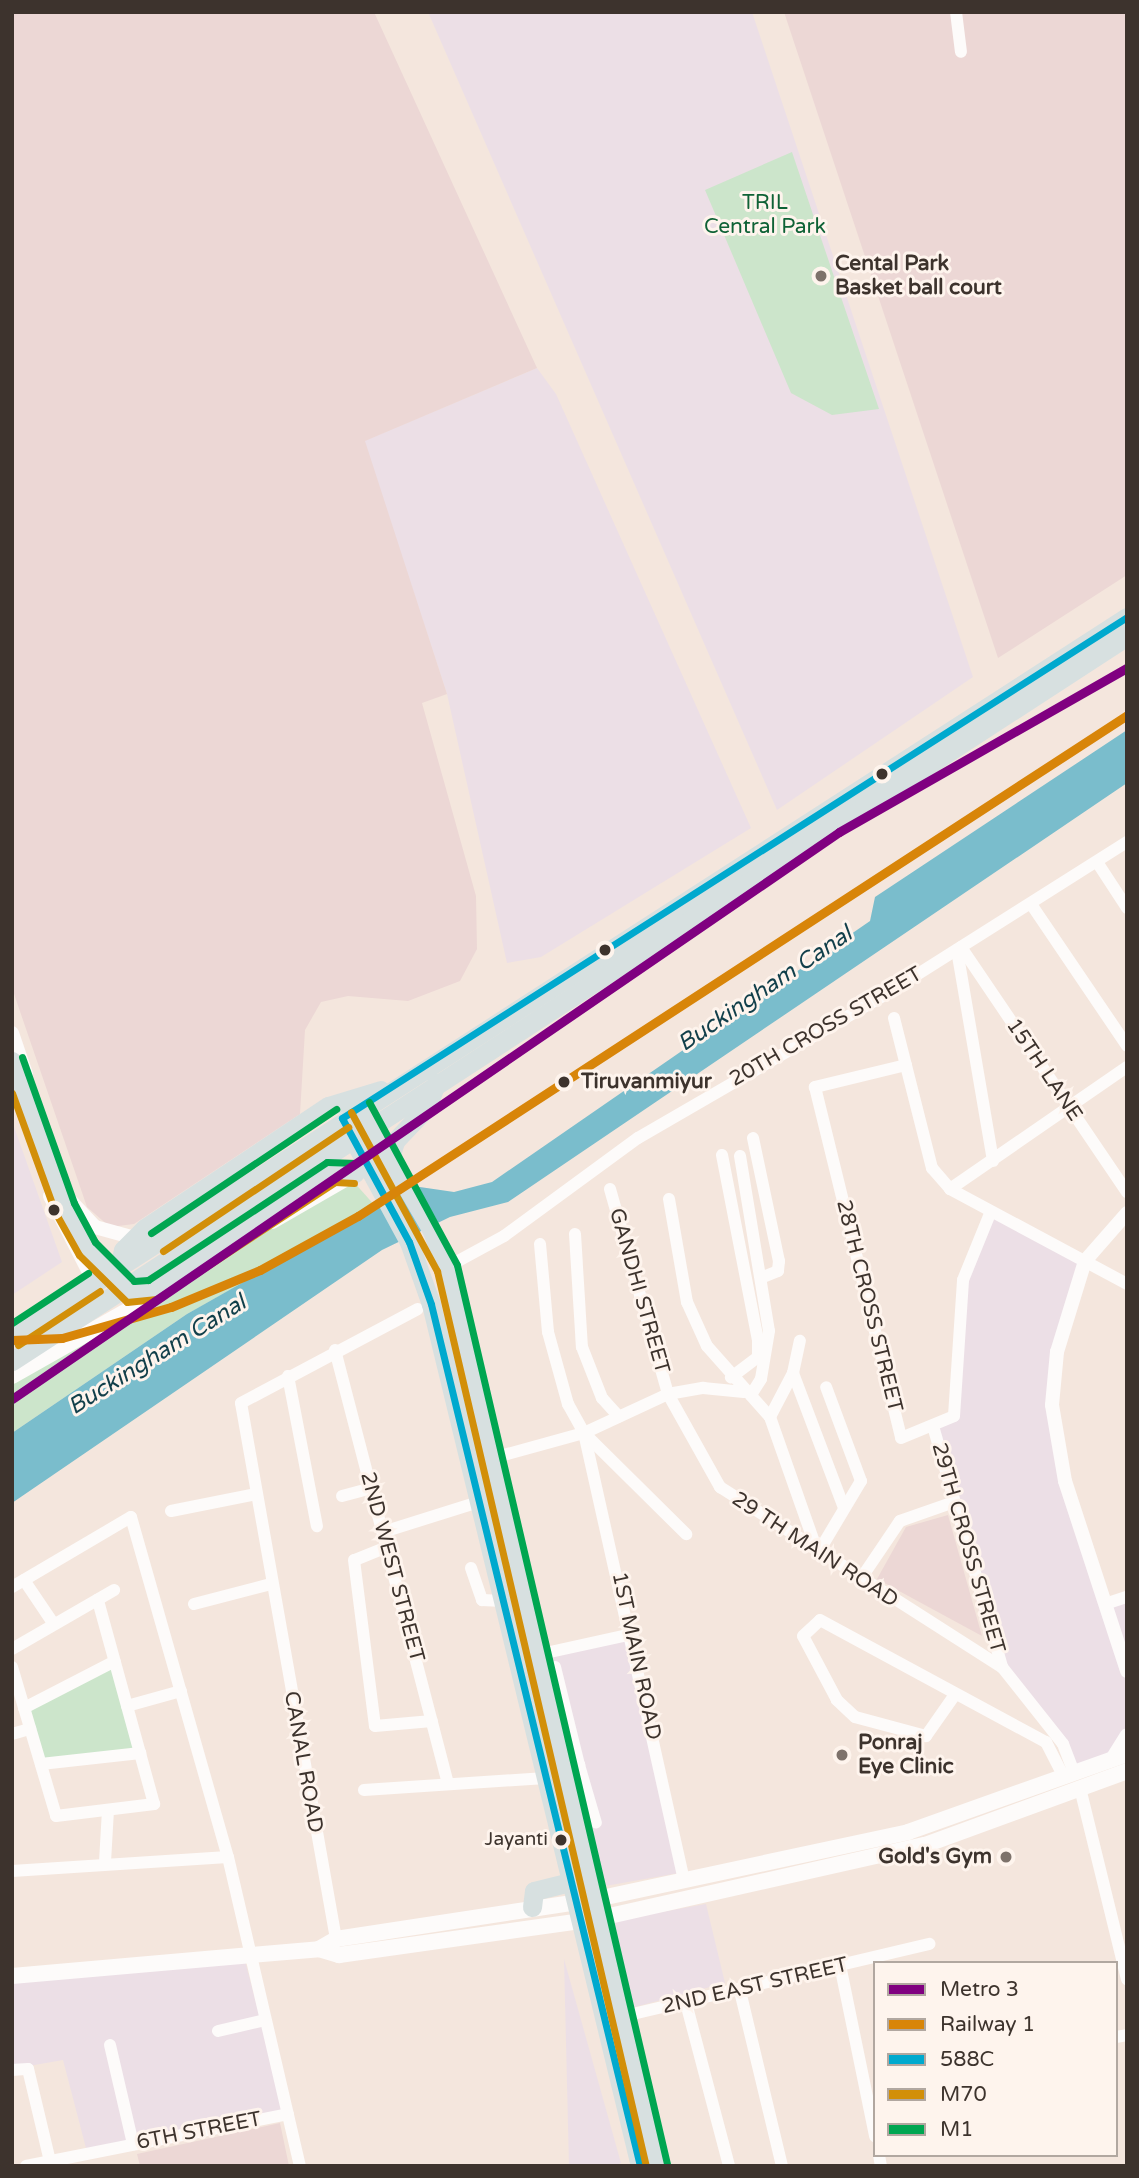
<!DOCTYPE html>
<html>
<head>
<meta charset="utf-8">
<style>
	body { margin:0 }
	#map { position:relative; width:1139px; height:2178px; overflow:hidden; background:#f4e6dd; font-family:"Varela Round",sans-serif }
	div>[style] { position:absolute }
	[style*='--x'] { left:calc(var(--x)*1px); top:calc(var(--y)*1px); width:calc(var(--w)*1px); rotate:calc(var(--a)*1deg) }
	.commercial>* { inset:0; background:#ecdfe6; transform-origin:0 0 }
	.education>* { inset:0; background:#ecd7d5 }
	.green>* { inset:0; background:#cce5cb }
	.water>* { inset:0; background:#7abdcc }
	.minor>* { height:12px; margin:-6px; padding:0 6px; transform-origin:6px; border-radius:6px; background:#fdfbfa }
	.tertiary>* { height:14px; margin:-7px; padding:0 7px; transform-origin:7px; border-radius:7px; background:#fdfbfa }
	.secondary>* { height:16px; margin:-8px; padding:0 8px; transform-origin:8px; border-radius:8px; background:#fdfbfa }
	.primary>* { height:19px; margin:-9.5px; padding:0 9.5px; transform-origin:9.5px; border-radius:9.5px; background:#d7e0e0 }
	.bus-1>* { height:7px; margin:-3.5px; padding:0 3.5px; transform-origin:3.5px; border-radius:3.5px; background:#00a9ce }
	.bus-2>* { height:7px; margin:-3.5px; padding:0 3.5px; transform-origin:3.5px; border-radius:3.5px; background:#d28f09 }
	.bus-3>* { height:7px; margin:-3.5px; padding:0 3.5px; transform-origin:3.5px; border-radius:3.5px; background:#00a651 }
	.rail-1>* { height:9px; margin:-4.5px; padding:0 4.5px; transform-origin:4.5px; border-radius:4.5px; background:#d88509 }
	.metro-1>* { height:9px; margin:-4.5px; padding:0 4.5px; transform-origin:4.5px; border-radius:4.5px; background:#800080 }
	.dots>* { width:19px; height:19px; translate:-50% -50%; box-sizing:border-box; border:4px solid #fef4ed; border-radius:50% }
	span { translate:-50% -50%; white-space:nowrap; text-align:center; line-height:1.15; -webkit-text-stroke:6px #fef4ed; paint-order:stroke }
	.bus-label { font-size:19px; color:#3d332d }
	.right { translate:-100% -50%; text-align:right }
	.park-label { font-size:21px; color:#0f6236 }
	.poi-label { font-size:21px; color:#3d332d; font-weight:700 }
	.left { translate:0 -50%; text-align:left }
	.street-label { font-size:21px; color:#3d332d }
	.stop-label { font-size:21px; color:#3d332d; font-weight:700 }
	.water-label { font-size:23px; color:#113f4a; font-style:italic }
	.frame { position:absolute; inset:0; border:14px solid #3d332d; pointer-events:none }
	.legend { position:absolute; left:873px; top:1961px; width:245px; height:196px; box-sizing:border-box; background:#fef4ed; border:2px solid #b1a7a0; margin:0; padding:9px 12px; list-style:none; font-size:21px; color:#3d332d }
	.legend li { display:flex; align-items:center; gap:14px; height:35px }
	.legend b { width:35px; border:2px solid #b1a7a0 }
</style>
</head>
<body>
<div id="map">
	<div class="commercial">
		<div style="clip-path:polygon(428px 12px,752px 12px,973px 677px,777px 810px)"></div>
		<div style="clip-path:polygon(537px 368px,556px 394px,751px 828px,541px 957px,507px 963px,447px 694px,364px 441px)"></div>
		<div style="clip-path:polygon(12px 1121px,62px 1262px,12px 1295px)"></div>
		<div style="clip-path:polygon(991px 1211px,1085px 1261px,1052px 1405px,1065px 1481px,1107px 1603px,1127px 1597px,1127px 1754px,1074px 1772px,1068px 1754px,1002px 1667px,933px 1426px,954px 1416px,963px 1280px)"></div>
		<div style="left:635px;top:1633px;width:244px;height:95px;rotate:80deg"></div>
		<div style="clip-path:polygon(706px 1904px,725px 1983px,631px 2008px,611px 1931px,617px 1920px)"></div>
		<div style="clip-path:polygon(564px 1959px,621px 2163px,613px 2166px,569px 2166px)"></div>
		<div style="clip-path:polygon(245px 1961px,285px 2112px,87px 2152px,63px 2060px,12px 2069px,12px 1983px)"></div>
	</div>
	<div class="education">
		<div style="clip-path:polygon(12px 12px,374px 12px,537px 368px,365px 441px,447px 694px,422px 703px,476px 896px,477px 949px,460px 981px,408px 1001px,348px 996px,321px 1002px,305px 1030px,300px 1114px,134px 1224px,110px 1227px,87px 1207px,12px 988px)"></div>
		<div style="clip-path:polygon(784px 12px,1127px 12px,1127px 575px,998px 658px)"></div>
		<div style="clip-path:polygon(948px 1515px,982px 1636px,877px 1579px,906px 1527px)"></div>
		<div style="clip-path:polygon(280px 2123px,289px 2166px,140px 2166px,137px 2154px)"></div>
	</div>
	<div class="green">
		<div style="clip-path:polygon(792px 152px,824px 247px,879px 409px,832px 415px,791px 393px,705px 190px)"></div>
		<div style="clip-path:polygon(352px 1180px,377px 1208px,187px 1314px,12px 1433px,12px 1383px,274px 1215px)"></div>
		<div style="clip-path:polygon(113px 1667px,135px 1749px,44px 1759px,30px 1710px)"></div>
	</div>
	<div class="water">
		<div style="clip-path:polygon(1127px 730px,1127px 783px,508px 1202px,450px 1217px,382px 1250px,12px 1503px,12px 1433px,187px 1314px,413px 1186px,454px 1192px,492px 1182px,870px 921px,875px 897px)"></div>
	</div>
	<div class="minor">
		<div style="--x:956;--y:12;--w:40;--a:82.9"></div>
		<div style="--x:1097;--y:862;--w:55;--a:56.9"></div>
		<div style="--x:1031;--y:904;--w:171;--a:55.9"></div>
		<div style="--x:961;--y:947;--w:296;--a:55.9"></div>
		<div style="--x:957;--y:950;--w:214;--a:80.3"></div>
		<div style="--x:894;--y:1018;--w:155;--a:75.8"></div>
		<div style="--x:932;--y:1168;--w:28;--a:49"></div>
		<div style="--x:950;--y:1189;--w:201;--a:28.2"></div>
		<div style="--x:906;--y:1065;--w:94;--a:166.4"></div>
		<div style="--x:815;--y:1087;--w:361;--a:76.2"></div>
		<div style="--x:901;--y:1438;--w:57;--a:-22.5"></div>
		<div style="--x:954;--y:1416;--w:136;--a:-86.2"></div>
		<div style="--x:963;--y:1280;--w:74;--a:-67.9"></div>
		<div style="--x:753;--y:1138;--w:126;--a:78.1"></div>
		<div style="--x:779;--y:1261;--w:10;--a:96"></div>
		<div style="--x:778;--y:1271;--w:16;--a:158"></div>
		<div style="--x:722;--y:1155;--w:189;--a:79"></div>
		<div style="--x:758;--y:1341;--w:16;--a:90"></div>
		<div style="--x:758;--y:1357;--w:34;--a:143"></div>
		<div style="--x:740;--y:1156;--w:177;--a:80.6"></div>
		<div style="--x:769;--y:1331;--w:49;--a:99.5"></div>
		<div style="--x:761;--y:1379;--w:19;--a:122"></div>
		<div style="--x:610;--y:1189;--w:213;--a:74.2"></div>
		<div style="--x:668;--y:1394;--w:107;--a:60.8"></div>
		<div style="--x:720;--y:1487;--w:335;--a:32.6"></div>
		<div style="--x:950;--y:1189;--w:215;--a:-34.6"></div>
		<div style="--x:669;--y:1199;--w:105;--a:80.1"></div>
		<div style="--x:687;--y:1302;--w:48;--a:65.6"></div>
		<div style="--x:707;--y:1346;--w:95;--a:48.4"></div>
		<div style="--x:770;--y:1417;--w:144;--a:70.6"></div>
		<div style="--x:575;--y:1234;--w:113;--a:86.5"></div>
		<div style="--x:582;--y:1347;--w:55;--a:68.6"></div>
		<div style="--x:602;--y:1398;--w:25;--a:48"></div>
		<div style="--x:540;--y:1244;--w:88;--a:84.8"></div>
		<div style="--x:548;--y:1332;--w:75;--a:74.5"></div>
		<div style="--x:568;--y:1404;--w:33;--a:61"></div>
		<div style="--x:584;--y:1433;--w:144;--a:44.7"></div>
		<div style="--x:447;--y:1267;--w:65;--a:-28.5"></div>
		<div style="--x:504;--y:1236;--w:166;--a:-36.2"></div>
		<div style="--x:638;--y:1138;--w:289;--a:-30.1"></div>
		<div style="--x:888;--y:993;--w:283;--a:-32.3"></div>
		<div style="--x:335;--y:1350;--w:448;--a:75.4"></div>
		<div style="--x:793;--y:1373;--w:144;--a:69.3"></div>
		<div style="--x:288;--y:1376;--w:153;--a:79.1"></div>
		<div style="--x:770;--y:1417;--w:50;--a:-62.4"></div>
		<div style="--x:793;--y:1373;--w:33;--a:-78"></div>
		<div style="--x:933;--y:1426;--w:251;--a:74"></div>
		<div style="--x:1002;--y:1667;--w:98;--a:51.6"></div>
		<div style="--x:1063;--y:1744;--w:30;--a:69"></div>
		<div style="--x:584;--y:1433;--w:459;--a:77.4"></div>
		<div style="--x:493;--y:1458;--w:94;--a:-15.4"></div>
		<div style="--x:584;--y:1433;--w:93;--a:-24.9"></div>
		<div style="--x:668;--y:1394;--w:36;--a:-10"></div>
		<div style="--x:703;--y:1388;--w:41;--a:5.6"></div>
		<div style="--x:342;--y:1496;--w:30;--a:-15"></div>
		<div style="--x:171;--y:1511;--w:87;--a:-11.3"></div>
		<div style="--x:383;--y:1532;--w:101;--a:-17.4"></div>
		<div style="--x:387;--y:1547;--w:35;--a:158"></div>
		<div style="--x:354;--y:1560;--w:167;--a:82.8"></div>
		<div style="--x:375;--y:1726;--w:57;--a:-5"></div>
		<div style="--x:818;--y:1553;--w:84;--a:-59.2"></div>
		<div style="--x:861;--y:1481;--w:100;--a:-110.4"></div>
		<div style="--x:471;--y:1568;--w:34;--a:71"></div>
		<div style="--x:482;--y:1600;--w:21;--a:3"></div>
		<div style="--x:24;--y:1580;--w:52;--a:56"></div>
		<div style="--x:860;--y:1580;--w:71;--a:-55.9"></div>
		<div style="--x:900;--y:1521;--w:57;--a:-19.4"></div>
		<div style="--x:12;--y:1587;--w:138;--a:-30.5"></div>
		<div style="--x:131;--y:1517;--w:354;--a:74.1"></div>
		<div style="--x:228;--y:1857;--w:317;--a:76.9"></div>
		<div style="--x:1108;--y:1603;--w:20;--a:-18"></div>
		<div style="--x:194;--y:1604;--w:80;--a:-14.6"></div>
		<div style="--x:12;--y:1649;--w:118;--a:-30"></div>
		<div style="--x:541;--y:1654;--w:94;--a:-12.3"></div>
		<div style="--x:12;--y:1667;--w:155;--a:73.5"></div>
		<div style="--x:56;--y:1816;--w:99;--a:-7"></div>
		<div style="--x:154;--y:1804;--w:212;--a:-105.4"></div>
		<div style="--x:555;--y:1667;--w:101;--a:76.2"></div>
		<div style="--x:954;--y:1696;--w:49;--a:125"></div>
		<div style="--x:926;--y:1736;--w:73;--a:-165"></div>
		<div style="--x:855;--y:1717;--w:25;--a:-137"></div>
		<div style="--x:837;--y:1700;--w:72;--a:-118"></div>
		<div style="--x:803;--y:1636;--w:23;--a:-43"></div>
		<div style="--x:820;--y:1620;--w:257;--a:28.4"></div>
		<div style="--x:1046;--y:1742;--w:38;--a:63"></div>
		<div style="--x:127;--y:1706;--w:56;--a:-15.5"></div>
		<div style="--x:24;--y:1708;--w:102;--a:-27.3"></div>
		<div style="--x:12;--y:1734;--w:19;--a:-16"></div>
		<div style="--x:41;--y:1764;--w:100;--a:-6.3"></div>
		<div style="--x:572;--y:1768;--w:8;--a:-23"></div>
		<div style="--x:579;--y:1765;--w:60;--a:73.7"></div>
		<div style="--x:1080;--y:1788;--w:197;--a:76.2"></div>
		<div style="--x:364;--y:1790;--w:182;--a:-3.8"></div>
		<div style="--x:105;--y:1862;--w:52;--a:-86.7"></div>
		<div style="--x:12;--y:1871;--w:216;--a:-3.7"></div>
		<div style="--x:336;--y:1939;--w:544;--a:-100.05"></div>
		<div style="--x:241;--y:1403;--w:200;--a:-28"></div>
		<div style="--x:840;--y:1965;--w:175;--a:78.4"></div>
		<div style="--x:740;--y:1991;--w:180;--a:76.5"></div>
		<div style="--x:686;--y:2003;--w:169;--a:75.2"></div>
		<div style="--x:620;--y:2017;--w:318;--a:-13.3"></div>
		<div style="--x:218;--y:2031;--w:48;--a:-13.2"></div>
		<div style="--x:1116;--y:2037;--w:11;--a:-10"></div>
		<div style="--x:110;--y:2045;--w:102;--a:76.9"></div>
		<div style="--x:12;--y:2070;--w:16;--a:-4"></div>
		<div style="--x:28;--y:2069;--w:95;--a:76.6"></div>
		<div style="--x:879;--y:2155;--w:11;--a:80"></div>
		<div style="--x:26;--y:2166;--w:267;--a:-11.2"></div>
	</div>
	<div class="tertiary">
		<div style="--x:12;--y:1033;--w:43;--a:71.1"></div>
		<div style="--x:50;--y:1196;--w:97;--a:62.9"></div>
		<div style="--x:69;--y:1199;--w:38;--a:47"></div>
		<div style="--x:95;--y:1227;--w:49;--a:15.5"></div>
		<div style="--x:1127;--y:1213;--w:64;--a:131.2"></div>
		<div style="--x:1085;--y:1261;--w:95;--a:107.1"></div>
		<div style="--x:1057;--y:1352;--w:53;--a:95.4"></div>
		<div style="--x:1052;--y:1405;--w:77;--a:80.3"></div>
		<div style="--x:1065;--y:1481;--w:200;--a:71.9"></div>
		<div style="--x:1112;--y:1759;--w:28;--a:-58"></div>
	</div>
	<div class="secondary">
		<div style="--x:272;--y:1221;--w:100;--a:-29.9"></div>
		<div style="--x:12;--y:1376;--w:172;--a:-29.5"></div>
		<div style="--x:319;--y:1949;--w:20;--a:-30"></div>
		<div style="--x:336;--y:1939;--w:259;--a:-8.7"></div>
		<div style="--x:592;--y:1900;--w:323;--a:-12.1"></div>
		<div style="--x:908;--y:1832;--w:232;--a:-19.6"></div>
		<div style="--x:12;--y:1976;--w:308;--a:-5"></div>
		<div style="--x:319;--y:1949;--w:21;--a:17"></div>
		<div style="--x:339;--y:1955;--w:260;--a:-8"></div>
		<div style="--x:596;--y:1919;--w:337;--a:-12.7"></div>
		<div style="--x:925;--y:1845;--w:215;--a:-20.1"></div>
	</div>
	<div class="primary">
		<div style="--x:12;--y:1061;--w:155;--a:70.4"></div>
		<div style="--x:64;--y:1207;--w:47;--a:60.7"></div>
		<div style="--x:87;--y:1248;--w:62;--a:45.7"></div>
		<div style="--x:130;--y:1292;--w:22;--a:-5"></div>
		<div style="--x:152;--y:1290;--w:216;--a:-33.5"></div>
		<div style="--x:332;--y:1171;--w:23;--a:5"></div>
		<div style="--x:364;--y:1114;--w:135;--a:59.8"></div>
		<div style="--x:432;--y:1231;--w:70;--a:70"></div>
		<div style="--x:456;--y:1297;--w:892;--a:76.98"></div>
		<div style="--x:346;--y:1126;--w:132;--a:61.5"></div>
		<div style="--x:409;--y:1242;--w:66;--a:70.5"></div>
		<div style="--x:431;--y:1304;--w:887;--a:76.37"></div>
		<div style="--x:389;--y:1161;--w:21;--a:-73"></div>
		<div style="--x:395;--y:1141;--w:47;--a:-46.7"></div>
		<div style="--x:427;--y:1107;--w:26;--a:-69"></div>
		<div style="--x:119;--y:1266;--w:16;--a:-76"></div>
		<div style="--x:123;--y:1250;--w:31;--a:-45"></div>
		<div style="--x:145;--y:1228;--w:220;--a:-33.7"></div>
		<div style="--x:328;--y:1106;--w:55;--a:-16.8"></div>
		<div style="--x:12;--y:1336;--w:1327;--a:-32.82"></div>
		<div style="--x:12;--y:1361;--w:1330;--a:-33.03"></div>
		<div style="--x:532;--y:1907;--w:16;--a:-83"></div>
		<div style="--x:534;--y:1891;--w:36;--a:-14"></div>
	</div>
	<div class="bus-1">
		<div style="--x:640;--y:2166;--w:887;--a:-103.63"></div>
		<div style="--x:431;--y:1304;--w:66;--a:-109.5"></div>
		<div style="--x:409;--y:1242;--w:141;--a:-118.4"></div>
		<div style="--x:342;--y:1118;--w:931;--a:-32.55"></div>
	</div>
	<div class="bus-2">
		<div style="--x:12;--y:1093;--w:127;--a:70.1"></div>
		<div style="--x:55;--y:1212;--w:49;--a:60.8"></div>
		<div style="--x:79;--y:1255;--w:67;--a:44.4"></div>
		<div style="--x:127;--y:1302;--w:30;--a:-6"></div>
		<div style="--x:157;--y:1299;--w:213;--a:-33.3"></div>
		<div style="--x:335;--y:1182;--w:19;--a:3"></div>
		<div style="--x:351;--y:1112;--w:181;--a:61.6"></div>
		<div style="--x:437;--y:1271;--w:919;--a:76.86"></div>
		<div style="--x:163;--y:1251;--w:223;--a:-33.8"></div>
		<div style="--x:18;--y:1345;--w:98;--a:-33.4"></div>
	</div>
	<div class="bus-3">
		<div style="--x:22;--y:1057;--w:155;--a:70.4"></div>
		<div style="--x:74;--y:1203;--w:44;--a:61.7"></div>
		<div style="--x:95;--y:1242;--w:55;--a:45"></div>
		<div style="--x:134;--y:1281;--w:14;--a:-4"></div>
		<div style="--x:148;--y:1280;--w:214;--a:-33.4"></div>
		<div style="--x:327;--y:1162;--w:29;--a:2"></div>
		<div style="--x:369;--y:1102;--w:185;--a:61.6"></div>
		<div style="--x:457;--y:1265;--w:923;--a:76.85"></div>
		<div style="--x:151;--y:1233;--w:223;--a:-33.8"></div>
		<div style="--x:12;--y:1323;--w:91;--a:-33.3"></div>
	</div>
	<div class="rail-1">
		<div style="--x:12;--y:1340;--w:50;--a:-2.3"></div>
		<div style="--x:62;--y:1338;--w:113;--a:-15.9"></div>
		<div style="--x:171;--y:1307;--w:96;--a:-22.6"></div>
		<div style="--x:260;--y:1270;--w:112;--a:-28.9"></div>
		<div style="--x:358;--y:1216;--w:918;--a:-33.08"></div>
	</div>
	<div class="metro-1">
		<div style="--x:12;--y:1399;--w:1003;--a:-34.43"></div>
		<div style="--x:839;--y:832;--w:331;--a:-29.7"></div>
	</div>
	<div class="dots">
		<div style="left:821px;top:276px;background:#7d726b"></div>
		<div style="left:882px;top:774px;background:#3d332d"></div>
		<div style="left:605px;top:950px;background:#3d332d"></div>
		<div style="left:564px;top:1082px;background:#3d332d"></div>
		<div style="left:54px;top:1210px;background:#3d332d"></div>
		<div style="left:842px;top:1755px;background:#7d726b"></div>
		<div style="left:561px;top:1840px;background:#3d332d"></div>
		<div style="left:1006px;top:1857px;background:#7d726b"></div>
	</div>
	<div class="bus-label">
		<span class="right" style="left:548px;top:1840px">Jayanti</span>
	</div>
	<div class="park-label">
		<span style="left:765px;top:215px">TRIL<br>Central Park</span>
	</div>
	<div class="poi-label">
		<span class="left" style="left:835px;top:276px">Cental Park<br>Basket ball court</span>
		<span class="left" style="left:858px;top:1755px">Ponraj<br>Eye Clinic</span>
		<span class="right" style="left:992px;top:1857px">Gold's Gym</span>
	</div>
	<div class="street-label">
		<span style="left:826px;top:1027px;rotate:-30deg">20TH CROSS STREET</span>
		<span style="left:1044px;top:1070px;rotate:56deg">15TH LANE</span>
		<span style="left:639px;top:1291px;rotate:74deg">GANDHI STREET</span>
		<span style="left:869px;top:1306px;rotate:76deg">28TH CROSS STREET</span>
		<span style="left:968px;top:1548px;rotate:74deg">29TH CROSS STREET</span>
		<span style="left:815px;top:1550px;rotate:33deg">29 TH MAIN ROAD</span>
		<span style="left:392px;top:1567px;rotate:75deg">2ND WEST STREET</span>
		<span style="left:636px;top:1656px;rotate:78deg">1ST MAIN ROAD</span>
		<span style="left:303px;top:1762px;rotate:80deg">CANAL ROAD</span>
		<span style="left:755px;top:1986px;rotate:-13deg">2ND EAST STREET</span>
		<span style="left:199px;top:2131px;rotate:-11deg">6TH STREET</span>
	</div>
	<div class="stop-label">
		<span class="left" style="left:581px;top:1082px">Tiruvanmiyur</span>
	</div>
	<div class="water-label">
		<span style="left:765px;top:989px;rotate:-34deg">Buckingham Canal</span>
		<span style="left:157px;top:1355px;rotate:-32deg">Buckingham Canal</span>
	</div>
	<div class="frame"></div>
	<ul class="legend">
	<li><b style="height:9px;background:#800080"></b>Metro 3</li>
	<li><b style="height:9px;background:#d88509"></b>Railway 1</li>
	<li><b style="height:9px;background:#00a9ce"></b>588C</li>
	<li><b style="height:9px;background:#d28f09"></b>M70</li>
	<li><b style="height:9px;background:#00a651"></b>M1</li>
	</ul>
</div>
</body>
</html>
